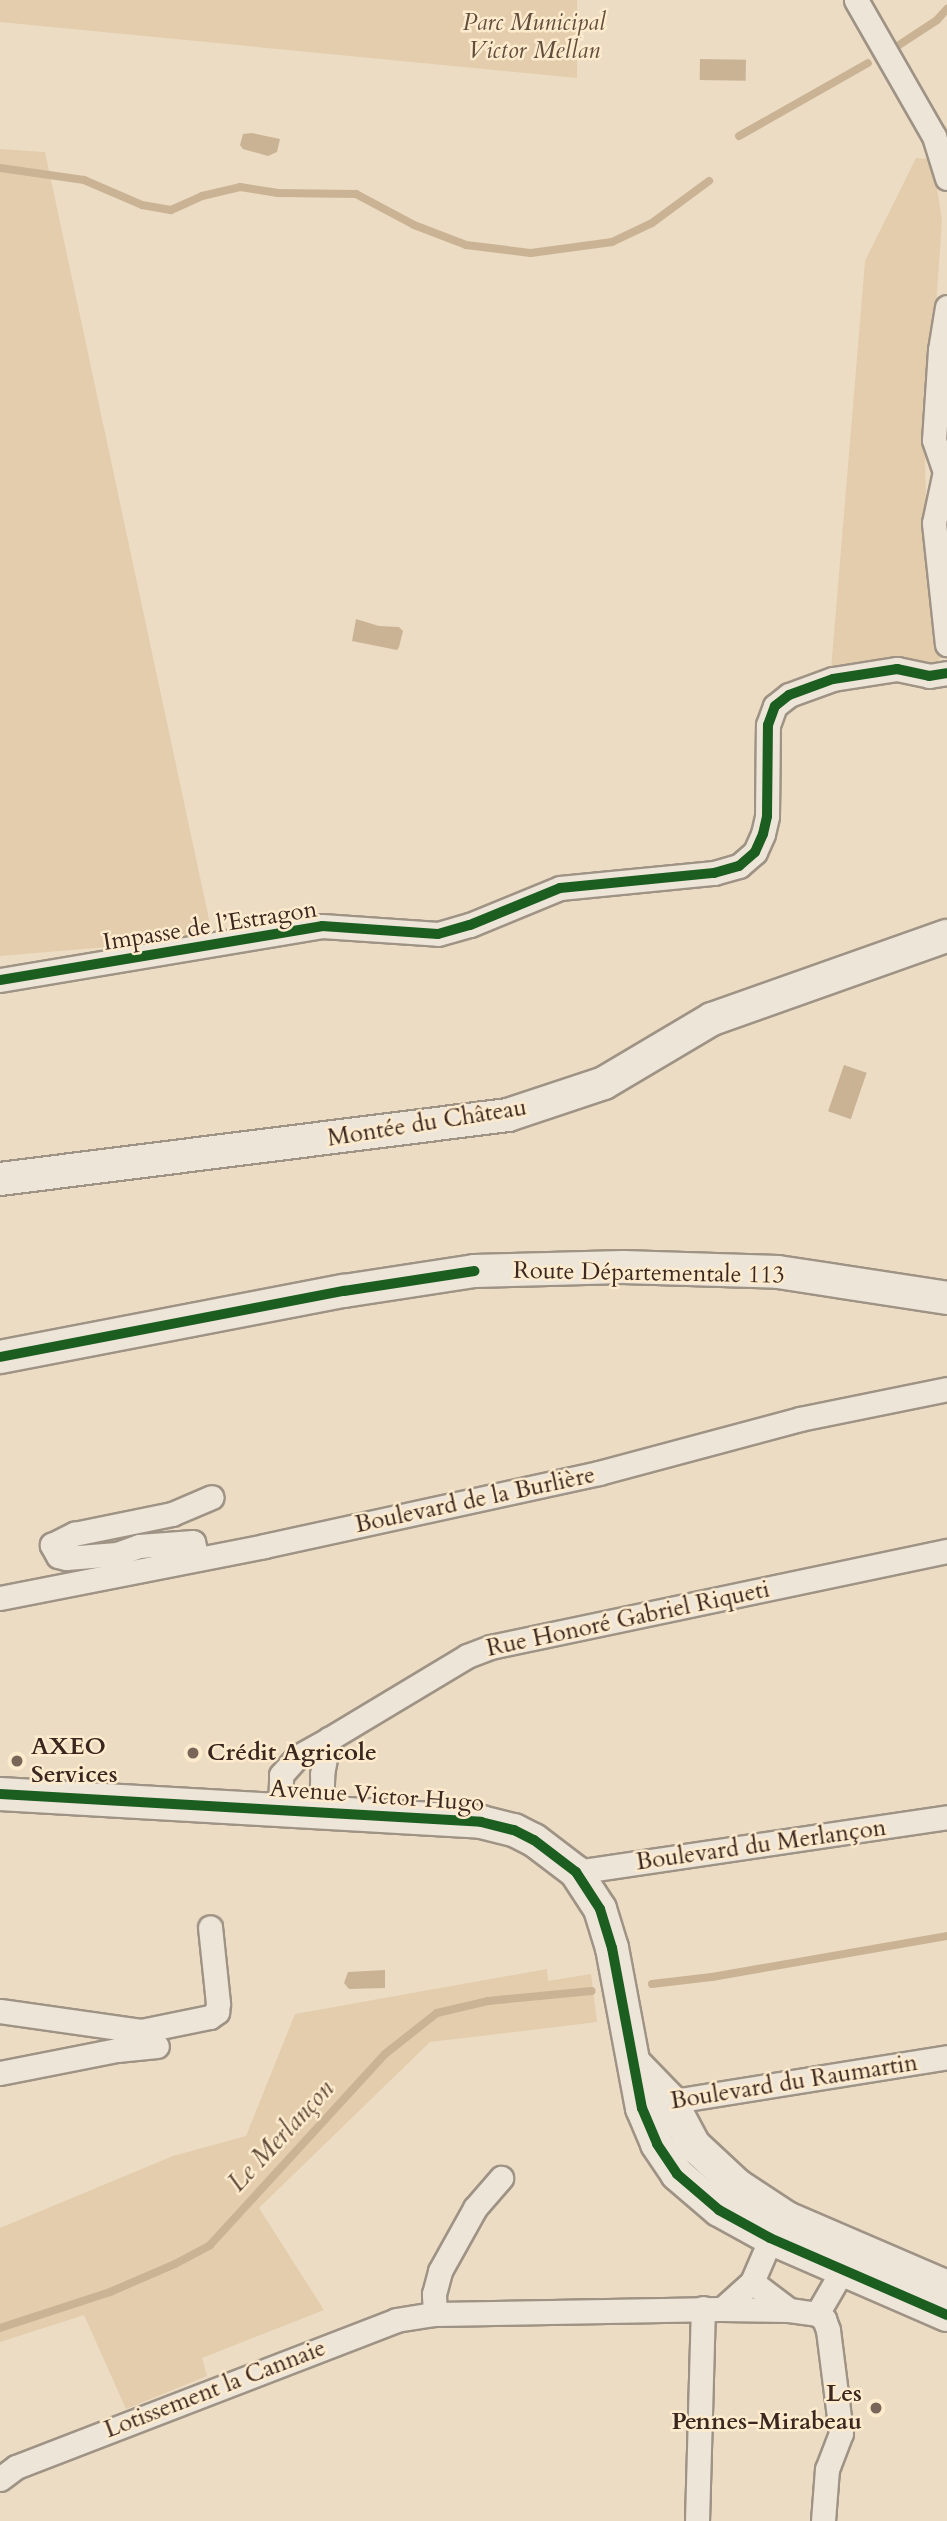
<!DOCTYPE html>
<html>
<head>
<meta charset="utf-8">
<style>
	body { margin:0 }
	#map { position:relative; width:947px; height:2521px; overflow:hidden; background:#ecdcc3; font-family:Cardo,serif }
	div>[style] { position:absolute }
	[style*='--x'] { left:calc(var(--x)*1px); top:calc(var(--y)*1px); width:calc(var(--w)*1px); rotate:calc(var(--a)*1deg) }
	.green>* { inset:0; background:#e3cdac }
	.water>* { inset:0; background:#cab394; transform-origin:0 0 }
	.stream>* { height:8px; margin:-4px; padding:0 4px; transform-origin:4px; border-radius:4px; background:#cab394 }
	.roads { filter:drop-shadow(2px 0 #9e9384) drop-shadow(-2px 0 #9e9384) drop-shadow(0 2px #9e9384) drop-shadow(0 -2px #9e9384) }
	.street>* { height:23px; margin:-11.5px; padding:0 11.5px; transform-origin:11.5px; border-radius:11.5px; background:#eee5d9 }
	.secondary>* { height:32px; margin:-16px; padding:0 16px; transform-origin:16px; border-radius:16px; background:#eee5d9 }
	.cycleway>* { height:10px; margin:-5px; padding:0 5px; transform-origin:5px; border-radius:5px; background:#1b5e20 }
	.dots>* { width:19px; height:19px; translate:-50% -50%; box-sizing:border-box; border:4px solid #feebcd; border-radius:50% }
	span { translate:-50% -50%; white-space:nowrap; text-align:center; line-height:1.15; -webkit-text-stroke:5px #feebcd; paint-order:stroke }
	.park-label { font-size:24px; color:#634e3e; font-style:italic }
	.street-label { font-size:24px; color:#3b271f }
	.poi-label { font-size:24px; color:#3b271f; font-weight:700 }
	.left { translate:0 -50%; text-align:left }
	.right { translate:-100% -50%; text-align:right }
	.water-label { font-size:26px; color:#614c3c; font-style:italic }
</style>
</head>
<body>
<div id="map">
	<div class="green">
		<div style="clip-path:polygon(0 0,577px 0,577px 78px,0 22px)"></div>
		<div style="clip-path:polygon(0 149px,45px 152px,213px 938px,0 956px)"></div>
		<div style="clip-path:polygon(916px 158px,927px 159px,933px 163px,942px 220px,925px 463px,929px 600px,942px 656px,935px 665px,831px 670px,865px 261px)"></div>
		<div style="clip-path:polygon(547px 1969px,548px 1981px,591px 1974px,597px 2022px,430px 2042px,259px 2208px,324px 2310px,202px 2358px,207px 2376px,126px 2409px,84px 2315px,0 2342px,0 2228px,173px 2156px,246px 2136px,295px 2014px)"></div>
	</div>
	<div class="water">
		<div style="left:700px;top:59px;width:46px;height:21px;rotate:1deg"></div>
		<div style="clip-path:polygon(252px 133px,280px 139px,277px 152px,268px 156px,243px 149px,240px 145px,243px 134px)"></div>
		<div style="clip-path:polygon(356px 619px,379px 626px,399px 627px,403px 631px,399px 647px,397px 650px,352px 641px)"></div>
		<div style="left:844px;top:1065px;width:24px;height:49px;rotate:19deg"></div>
		<div style="clip-path:polygon(385px 1970px,385px 1988px,349px 1989px,344px 1983px,348px 1972px)"></div>
	</div>
	<div class="stream">
		<div style="--x:899;--y:45;--w:45;--a:-33.3"></div>
		<div style="--x:937;--y:20;--w:15;--a:-48"></div>
		<div style="--x:739;--y:136;--w:148;--a:-29.5"></div>
		<div style="--x:0;--y:168;--w:85;--a:8.1"></div>
		<div style="--x:84;--y:180;--w:63;--a:23.3"></div>
		<div style="--x:142;--y:205;--w:29;--a:10"></div>
		<div style="--x:171;--y:210;--w:34;--a:-24"></div>
		<div style="--x:202;--y:196;--w:39;--a:-13"></div>
		<div style="--x:240;--y:187;--w:37;--a:9"></div>
		<div style="--x:277;--y:193;--w:79;--a:0.7"></div>
		<div style="--x:356;--y:194;--w:66;--a:28.1"></div>
		<div style="--x:414;--y:225;--w:56;--a:21"></div>
		<div style="--x:466;--y:245;--w:65;--a:7"></div>
		<div style="--x:531;--y:253;--w:82;--a:-7.7"></div>
		<div style="--x:612;--y:242;--w:44;--a:-25.4"></div>
		<div style="--x:652;--y:223;--w:71;--a:-36.4"></div>
		<div style="--x:652;--y:1984;--w:60;--a:-6.7"></div>
		<div style="--x:712;--y:1977;--w:239;--a:-9.9"></div>
		<div style="--x:0;--y:2328;--w:116;--a:-18.1"></div>
		<div style="--x:110;--y:2292;--w:71;--a:-23.3"></div>
		<div style="--x:175;--y:2264;--w:40;--a:-28"></div>
		<div style="--x:210;--y:2245;--w:259;--a:-47.5"></div>
		<div style="--x:385;--y:2054;--w:66;--a:-38.3"></div>
		<div style="--x:437;--y:2013;--w:52;--a:-13.2"></div>
		<div style="--x:488;--y:2001;--w:104;--a:-5.5"></div>
	</div>
	<div class="roads">
		<div class="street">
			<div style="--x:856;--y:0;--w:157;--a:60.2"></div>
			<div style="--x:934;--y:136;--w:44;--a:72.8"></div>
			<div style="--x:947;--y:307;--w:44;--a:99.2"></div>
			<div style="--x:940;--y:350;--w:90;--a:93.8"></div>
			<div style="--x:934;--y:440;--w:40;--a:71.1"></div>
			<div style="--x:944;--y:476;--w:48;--a:102"></div>
			<div style="--x:934;--y:523;--w:122;--a:83.9"></div>
			<div style="--x:0;--y:980;--w:326;--a:-9.5"></div>
			<div style="--x:322;--y:926;--w:116;--a:3.9"></div>
			<div style="--x:438;--y:934;--w:33;--a:-16"></div>
			<div style="--x:470;--y:925;--w:97;--a:-22.3"></div>
			<div style="--x:560;--y:888;--w:155;--a:-5.6"></div>
			<div style="--x:714;--y:873;--w:26;--a:-16"></div>
			<div style="--x:739;--y:866;--w:21;--a:-41"></div>
			<div style="--x:755;--y:852;--w:20;--a:-66"></div>
			<div style="--x:763;--y:834;--w:18;--a:-77"></div>
			<div style="--x:767;--y:816;--w:91;--a:-89.4"></div>
			<div style="--x:768;--y:725;--w:20;--a:-70"></div>
			<div style="--x:775;--y:706;--w:18;--a:-38"></div>
			<div style="--x:789;--y:695;--w:47;--a:-20"></div>
			<div style="--x:833;--y:679;--w:65;--a:-8.9"></div>
			<div style="--x:897;--y:669;--w:33;--a:12"></div>
			<div style="--x:929;--y:676;--w:18;--a:-9"></div>
			<div style="--x:197;--y:1559;--w:17;--a:-103"></div>
			<div style="--x:193;--y:1542;--w:54;--a:175.8"></div>
			<div style="--x:139;--y:1546;--w:23;--a:160"></div>
			<div style="--x:117;--y:1554;--w:51;--a:175.5"></div>
			<div style="--x:66;--y:1558;--w:8;--a:-166"></div>
			<div style="--x:58;--y:1556;--w:13;--a:-119"></div>
			<div style="--x:52;--y:1545;--w:25;--a:-27"></div>
			<div style="--x:74;--y:1534;--w:100;--a:-11.5"></div>
			<div style="--x:172;--y:1514;--w:43;--a:-23"></div>
			<div style="--x:0;--y:1598;--w:269;--a:-11.1"></div>
			<div style="--x:264;--y:1546;--w:343;--a:-12.3"></div>
			<div style="--x:599;--y:1473;--w:208;--a:-15"></div>
			<div style="--x:800;--y:1419;--w:150;--a:-11.5"></div>
			<div style="--x:280;--y:1810;--w:35;--a:-88"></div>
			<div style="--x:281;--y:1775;--w:24;--a:-48"></div>
			<div style="--x:297;--y:1757;--w:37;--a:-29"></div>
			<div style="--x:321;--y:1812;--w:38;--a:-88"></div>
			<div style="--x:322;--y:1774;--w:36;--a:-79"></div>
			<div style="--x:329;--y:1739;--w:161;--a:-31"></div>
			<div style="--x:467;--y:1656;--w:26;--a:-21"></div>
			<div style="--x:491;--y:1647;--w:466;--a:-11.9"></div>
			<div style="--x:576;--y:1872;--w:375;--a:-8.4"></div>
			<div style="--x:0;--y:2011;--w:142;--a:8.1"></div>
			<div style="--x:141;--y:2031;--w:70;--a:-11.5"></div>
			<div style="--x:210;--y:2017;--w:9;--a:-36"></div>
			<div style="--x:217;--y:2012;--w:9;--a:-84"></div>
			<div style="--x:218;--y:2003;--w:76;--a:-96"></div>
			<div style="--x:0;--y:2073;--w:119;--a:-11.1"></div>
			<div style="--x:117;--y:2050;--w:40;--a:-5.7"></div>
			<div style="--x:655;--y:2104;--w:296;--a:-9.1"></div>
			<div style="--x:777;--y:2224;--w:63;--a:113.3"></div>
			<div style="--x:752;--y:2282;--w:40;--a:138"></div>
			<div style="--x:722;--y:2309;--w:67;--a:0.9"></div>
			<div style="--x:752;--y:2282;--w:46;--a:37.1"></div>
			<div style="--x:789;--y:2310;--w:28;--a:8"></div>
			<div style="--x:817;--y:2314;--w:66;--a:-59.9"></div>
			<div style="--x:435;--y:2314;--w:20;--a:-93"></div>
			<div style="--x:434;--y:2294;--w:24;--a:-75"></div>
			<div style="--x:440;--y:2271;--w:72;--a:-60.9"></div>
			<div style="--x:475;--y:2208;--w:40;--a:-49"></div>
			<div style="--x:817;--y:2314;--w:9;--a:36"></div>
			<div style="--x:824;--y:2319;--w:12;--a:70"></div>
			<div style="--x:828;--y:2330;--w:104;--a:82.8"></div>
			<div style="--x:841;--y:2433;--w:39;--a:111"></div>
			<div style="--x:827;--y:2469;--w:52;--a:94.4"></div>
			<div style="--x:0;--y:2479;--w:20;--a:-37"></div>
			<div style="--x:16;--y:2467;--w:407;--a:-21.1"></div>
			<div style="--x:396;--y:2320;--w:39;--a:-9"></div>
			<div style="--x:435;--y:2314;--w:287;--a:-1"></div>
			<div style="--x:697;--y:2521;--w:213;--a:-88.4"></div>
		</div>
		<div class="secondary">
			<div style="--x:0;--y:1179;--w:512;--a:-7.18"></div>
			<div style="--x:508;--y:1115;--w:101;--a:-18.4"></div>
			<div style="--x:604;--y:1083;--w:126;--a:-30.7"></div>
			<div style="--x:712;--y:1019;--w:249;--a:-19.5"></div>
			<div style="--x:0;--y:1357;--w:350;--a:-10.9"></div>
			<div style="--x:344;--y:1291;--w:132;--a:-8.7"></div>
			<div style="--x:474;--y:1271;--w:149;--a:-1.5"></div>
			<div style="--x:623;--y:1267;--w:155;--a:1.8"></div>
			<div style="--x:778;--y:1272;--w:171;--a:8.7"></div>
			<div style="--x:0;--y:1794;--w:482;--a:3.3"></div>
			<div style="--x:481;--y:1822;--w:34;--a:14"></div>
			<div style="--x:514;--y:1830;--w:22;--a:27"></div>
			<div style="--x:534;--y:1840;--w:53;--a:37.3"></div>
			<div style="--x:576;--y:1872;--w:44;--a:57"></div>
			<div style="--x:600;--y:1909;--w:41;--a:72.9"></div>
			<div style="--x:612;--y:1948;--w:163;--a:79.4"></div>
			<div style="--x:642;--y:2108;--w:39;--a:67"></div>
			<div style="--x:657;--y:2144;--w:36;--a:56"></div>
			<div style="--x:677;--y:2174;--w:55;--a:40.6"></div>
			<div style="--x:719;--y:2210;--w:58;--a:28.8"></div>
			<div style="--x:770;--y:2238;--w:193;--a:23.5"></div>
			<div style="--x:636;--y:2065;--w:49;--a:45.8"></div>
			<div style="--x:670;--y:2100;--w:51;--a:61.9"></div>
			<div style="--x:694;--y:2145;--w:59;--a:42.9"></div>
			<div style="--x:737;--y:2185;--w:60;--a:33.4"></div>
			<div style="--x:787;--y:2218;--w:174;--a:23.3"></div>
		</div>
	</div>
	<div class="cycleway">
		<div style="--x:0;--y:980;--w:326;--a:-9.5"></div>
		<div style="--x:322;--y:926;--w:116;--a:3.9"></div>
		<div style="--x:438;--y:934;--w:33;--a:-16"></div>
		<div style="--x:470;--y:925;--w:97;--a:-22.3"></div>
		<div style="--x:560;--y:888;--w:155;--a:-5.6"></div>
		<div style="--x:714;--y:873;--w:26;--a:-16"></div>
		<div style="--x:739;--y:866;--w:21;--a:-41"></div>
		<div style="--x:755;--y:852;--w:20;--a:-66"></div>
		<div style="--x:763;--y:834;--w:18;--a:-77"></div>
		<div style="--x:767;--y:816;--w:91;--a:-89.4"></div>
		<div style="--x:768;--y:725;--w:20;--a:-70"></div>
		<div style="--x:775;--y:706;--w:18;--a:-38"></div>
		<div style="--x:789;--y:695;--w:47;--a:-20"></div>
		<div style="--x:833;--y:679;--w:65;--a:-8.9"></div>
		<div style="--x:897;--y:669;--w:33;--a:12"></div>
		<div style="--x:929;--y:676;--w:18;--a:-9"></div>
		<div style="--x:0;--y:1357;--w:350;--a:-10.9"></div>
		<div style="--x:344;--y:1291;--w:132;--a:-8.7"></div>
		<div style="--x:0;--y:1794;--w:482;--a:3.3"></div>
		<div style="--x:481;--y:1822;--w:34;--a:14"></div>
		<div style="--x:514;--y:1830;--w:22;--a:27"></div>
		<div style="--x:534;--y:1840;--w:53;--a:37.3"></div>
		<div style="--x:576;--y:1872;--w:44;--a:57"></div>
		<div style="--x:600;--y:1909;--w:41;--a:72.9"></div>
		<div style="--x:612;--y:1948;--w:163;--a:79.4"></div>
		<div style="--x:642;--y:2108;--w:39;--a:67"></div>
		<div style="--x:657;--y:2144;--w:36;--a:56"></div>
		<div style="--x:677;--y:2174;--w:55;--a:40.6"></div>
		<div style="--x:719;--y:2210;--w:58;--a:28.8"></div>
		<div style="--x:770;--y:2238;--w:193;--a:23.5"></div>
	</div>
	<div class="dots">
		<div style="left:193px;top:1753px;background:#796658"></div>
		<div style="left:17px;top:1761px;background:#796658"></div>
		<div style="left:876px;top:2408px;background:#796658"></div>
	</div>
	<div class="park-label">
		<span style="left:534px;top:37px">Parc Municipal<br>Victor Mellan</span>
	</div>
	<div class="street-label">
		<span style="left:210px;top:926px;rotate:-9deg">Impasse de l’Estragon</span>
		<span style="left:427px;top:1123px;rotate:-9deg">Montée du Château</span>
		<span style="left:649px;top:1273px;rotate:1deg">Route Départementale 113</span>
		<span style="left:475px;top:1500px;rotate:-12deg">Boulevard de la Burlière</span>
		<span style="left:628px;top:1619px;rotate:-12deg">Rue Honoré Gabriel Riqueti</span>
		<span style="left:377px;top:1796px;rotate:4deg">Avenue Victor Hugo</span>
		<span style="left:761px;top:1845px;rotate:-8deg">Boulevard du Merlançon</span>
		<span style="left:794px;top:2082px;rotate:-9deg">Boulevard du Raumartin</span>
		<span style="left:215px;top:2389px;rotate:-21deg">Lotissement la Cannaie</span>
	</div>
	<div class="poi-label">
		<span class="left" style="left:31px;top:1761px">AXEO<br>Services</span>
		<span class="left" style="left:207px;top:1753px">Crédit Agricole</span>
		<span class="right" style="left:862px;top:2408px">Les<br>Pennes-Mirabeau</span>
	</div>
	<div class="water-label">
		<span style="left:281px;top:2136px;rotate:-47deg">Le Merlançon</span>
	</div>
</div>
</body>
</html>
